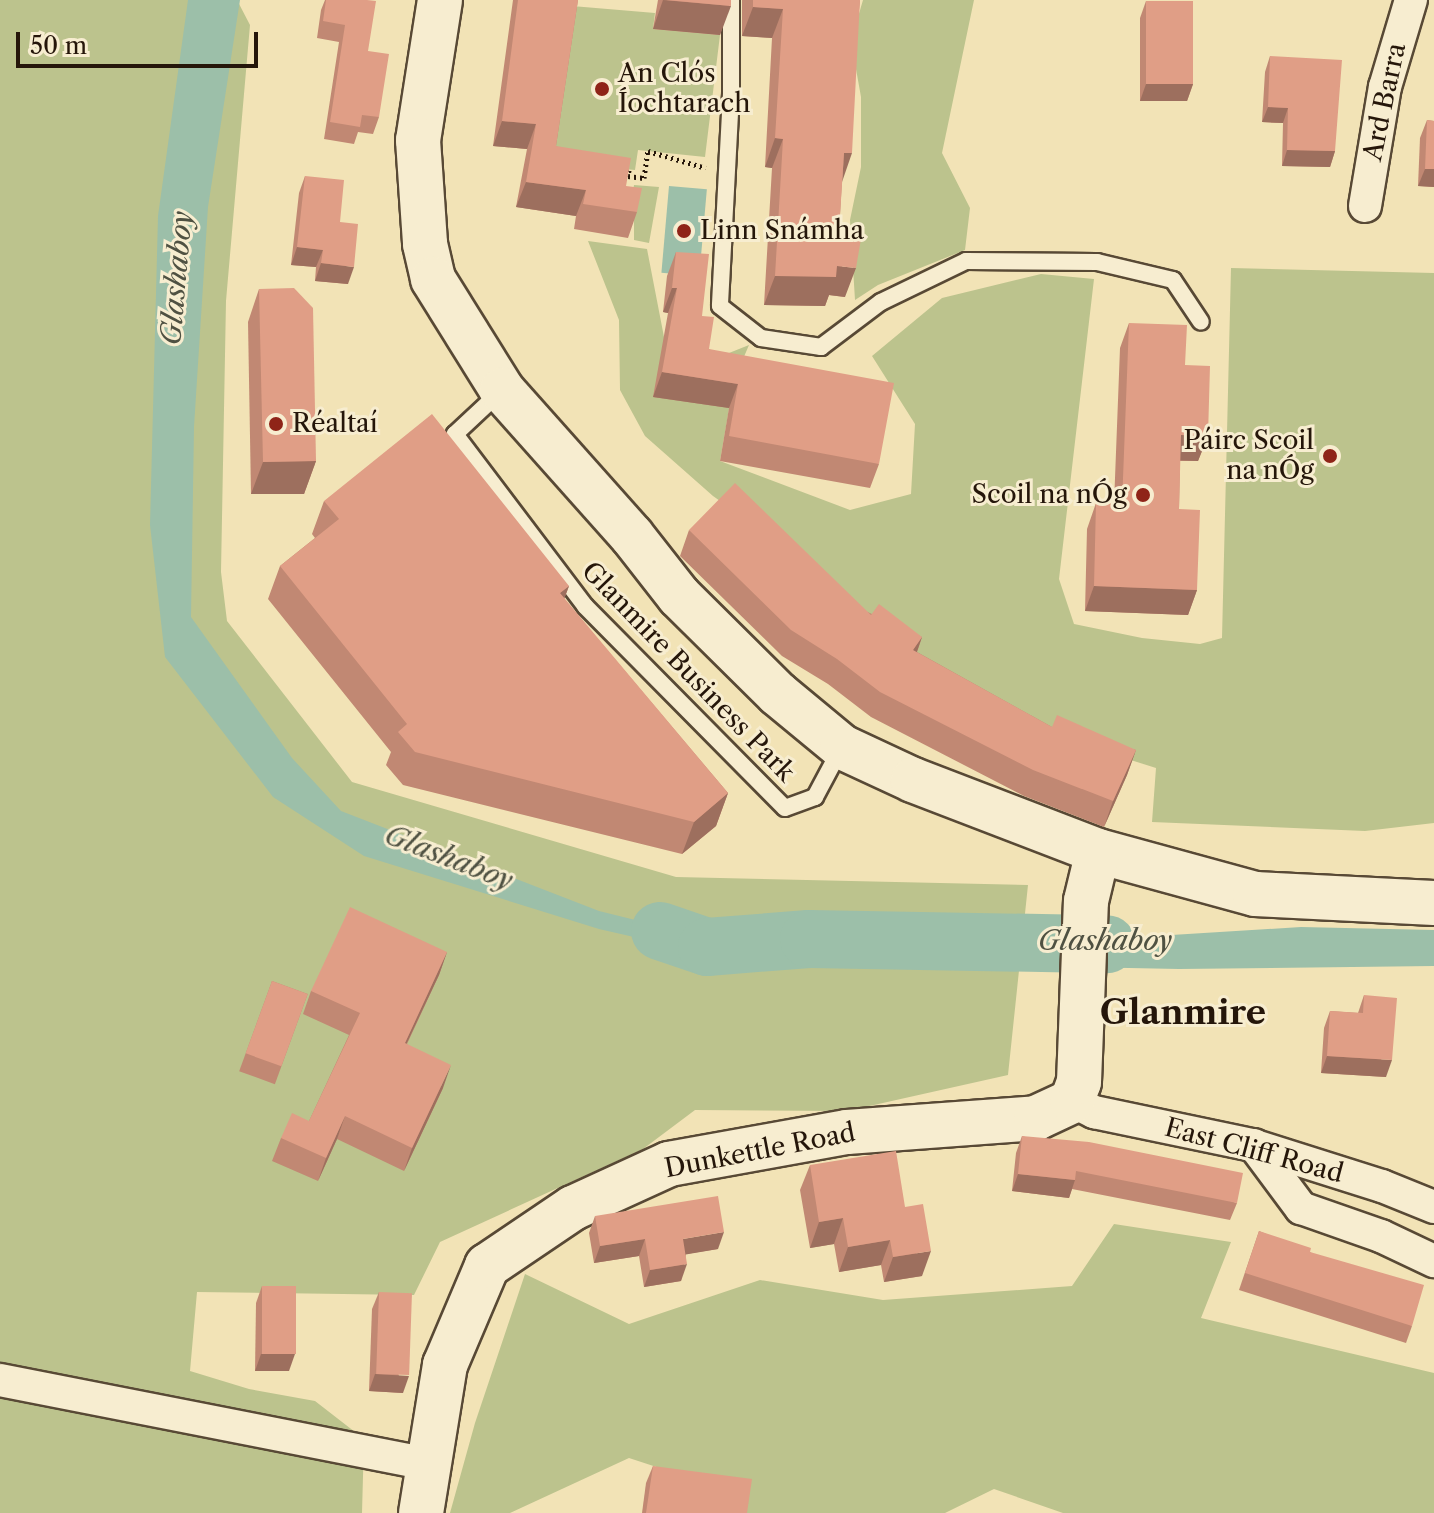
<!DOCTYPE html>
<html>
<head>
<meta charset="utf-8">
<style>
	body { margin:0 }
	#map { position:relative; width:1434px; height:1513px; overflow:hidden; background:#f2e3b6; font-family:"Libre Caslon Text",serif }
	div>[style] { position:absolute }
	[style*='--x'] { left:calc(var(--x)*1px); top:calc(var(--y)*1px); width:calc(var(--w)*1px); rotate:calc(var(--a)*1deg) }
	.green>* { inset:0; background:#bcc38d }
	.water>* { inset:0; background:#9cbfa9; transform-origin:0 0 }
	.river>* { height:58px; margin:-29px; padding:0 29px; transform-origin:29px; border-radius:29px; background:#9cbfa9 }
	.path>* { height:5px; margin-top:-2.5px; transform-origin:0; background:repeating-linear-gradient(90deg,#25160a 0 2px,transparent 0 6px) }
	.roads { filter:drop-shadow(2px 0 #584935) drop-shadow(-2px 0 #584935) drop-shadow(0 2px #584935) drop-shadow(0 -2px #584935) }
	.lane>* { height:16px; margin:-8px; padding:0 8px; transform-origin:8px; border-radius:8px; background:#f7edd0 }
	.street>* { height:32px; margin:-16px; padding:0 16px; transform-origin:16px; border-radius:16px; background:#f7edd0 }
	.secondary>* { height:44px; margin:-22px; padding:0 22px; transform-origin:22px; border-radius:22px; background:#f7edd0 }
	.wall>* { inset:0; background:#c18873; transform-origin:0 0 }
	.shaded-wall>* { inset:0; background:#9d6f5e }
	.building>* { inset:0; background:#e09e86; transform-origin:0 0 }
	.dots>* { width:22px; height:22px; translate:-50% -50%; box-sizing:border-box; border:4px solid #f7edd0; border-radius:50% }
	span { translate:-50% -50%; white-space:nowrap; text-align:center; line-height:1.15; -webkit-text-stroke:6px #f7edd0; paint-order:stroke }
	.poi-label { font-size:26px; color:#25160a }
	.left { translate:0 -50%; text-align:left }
	.right { translate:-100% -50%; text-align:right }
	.street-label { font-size:26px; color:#25160a }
	.water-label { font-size:28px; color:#4f5142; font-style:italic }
	.district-label { font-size:34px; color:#25160a; font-weight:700 }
	.scale { position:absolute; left:16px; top:32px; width:242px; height:36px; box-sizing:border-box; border:4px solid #25160a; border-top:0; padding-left:10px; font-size:24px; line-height:28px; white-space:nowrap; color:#25160a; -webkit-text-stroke:6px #f7edd0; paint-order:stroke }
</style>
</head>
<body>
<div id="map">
	<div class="green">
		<div style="clip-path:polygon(0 0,237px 0,250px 25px,226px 301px,221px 572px,227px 621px,352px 782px,676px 877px,1028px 885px,1008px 1075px,847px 1111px,695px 1110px,643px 1149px,440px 1242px,414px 1295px,197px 1292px,190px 1371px,249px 1389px,315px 1401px,364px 1439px,362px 1513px,0 1513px)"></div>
		<div style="clip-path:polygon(863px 0,974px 0,942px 153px,970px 208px,965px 250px,878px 285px,855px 300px,850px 220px,861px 167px,861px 97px,851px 41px)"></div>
		<div style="clip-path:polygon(572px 6px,655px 13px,653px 29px,720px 35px,705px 157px,638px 150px,635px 170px,550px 162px)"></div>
		<div style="clip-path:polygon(634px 185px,659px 187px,649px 243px,634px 240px,634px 211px,630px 210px)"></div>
		<div style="clip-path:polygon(588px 241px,647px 249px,664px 337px,719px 357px,749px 345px,734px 380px,720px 461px,850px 510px,911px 494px,915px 424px,872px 356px,942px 298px,1041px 274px,1094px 279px,1059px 579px,1074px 624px,1142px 638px,1200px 644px,1222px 638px,1231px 268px,1434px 273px,1434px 823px,1365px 831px,1152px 822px,1156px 768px,1020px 725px,920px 662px,830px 579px,713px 496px,645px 436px,620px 390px,619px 320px)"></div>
		<div style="clip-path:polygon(1114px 1224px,1231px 1242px,1201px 1318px,1434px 1373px,1434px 1513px,1063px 1513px,994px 1489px,945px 1513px,743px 1513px,745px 1496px,629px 1458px,510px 1513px,450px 1513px,475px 1423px,525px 1274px,629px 1324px,760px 1280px,883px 1300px,1072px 1286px)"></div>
	</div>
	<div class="water">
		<div style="clip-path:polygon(188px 0,240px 0,208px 207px,194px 427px,191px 617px,292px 758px,341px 811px,599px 911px,736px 945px,1027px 944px,1301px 927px,1434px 930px,1434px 966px,1179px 969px,734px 960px,599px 929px,364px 856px,273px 797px,165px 657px,150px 525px,158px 216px)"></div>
		<div style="left:669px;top:186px;width:38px;height:87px;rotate:5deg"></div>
	</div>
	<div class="river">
		<div style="--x:660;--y:931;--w:50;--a:18.8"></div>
		<div style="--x:707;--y:947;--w:102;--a:-4.5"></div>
		<div style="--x:809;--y:939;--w:298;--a:1"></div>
	</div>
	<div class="path">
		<div style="--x:629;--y:170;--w:6;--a:99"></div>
		<div style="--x:628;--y:176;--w:16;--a:7"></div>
		<div style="--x:644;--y:178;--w:27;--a:-82"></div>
		<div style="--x:648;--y:151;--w:60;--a:16.3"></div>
	</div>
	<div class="roads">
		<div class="lane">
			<div style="--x:731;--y:0;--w:94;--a:90"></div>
			<div style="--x:731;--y:94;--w:212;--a:93"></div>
			<div style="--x:720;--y:306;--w:52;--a:38"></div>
			<div style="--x:761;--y:338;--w:61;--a:8.5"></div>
			<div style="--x:821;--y:347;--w:75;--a:-36.9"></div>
			<div style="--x:881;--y:302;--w:94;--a:-25.8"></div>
			<div style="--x:966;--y:261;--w:131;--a:0.4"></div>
			<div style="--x:1097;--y:262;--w:78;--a:13.3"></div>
			<div style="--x:1173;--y:280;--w:50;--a:56.3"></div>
			<div style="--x:500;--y:392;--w:62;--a:137"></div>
			<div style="--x:455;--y:434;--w:216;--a:52.9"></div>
			<div style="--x:585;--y:606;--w:284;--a:45.3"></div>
			<div style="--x:785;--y:808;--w:32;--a:-20"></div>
			<div style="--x:815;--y:797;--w:55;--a:-62"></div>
		</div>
		<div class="street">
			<div style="--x:1365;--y:206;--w:121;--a:-80.5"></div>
			<div style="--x:1385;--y:87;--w:91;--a:-73.4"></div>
			<div style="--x:1072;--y:1101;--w:25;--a:27"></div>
			<div style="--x:1094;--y:1112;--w:161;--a:11.8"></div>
			<div style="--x:1252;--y:1145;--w:136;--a:17.5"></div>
			<div style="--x:1382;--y:1186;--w:56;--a:22"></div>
			<div style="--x:1254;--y:1145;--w:79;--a:53.3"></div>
			<div style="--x:1301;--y:1208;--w:85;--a:19.3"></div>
			<div style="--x:1381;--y:1236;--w:59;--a:25.3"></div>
			<div style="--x:0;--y:1380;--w:437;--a:11.1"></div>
		</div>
		<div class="secondary">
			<div style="--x:440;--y:0;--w:142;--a:98.9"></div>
			<div style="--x:418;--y:140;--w:104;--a:86.1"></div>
			<div style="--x:425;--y:244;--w:36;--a:77"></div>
			<div style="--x:433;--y:279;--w:131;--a:58.1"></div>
			<div style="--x:502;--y:390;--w:195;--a:48.3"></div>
			<div style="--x:632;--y:536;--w:76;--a:51.9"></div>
			<div style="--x:679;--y:596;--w:139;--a:44.7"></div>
			<div style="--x:778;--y:694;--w:83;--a:39.6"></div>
			<div style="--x:842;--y:747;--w:78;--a:24.9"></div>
			<div style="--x:913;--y:780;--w:198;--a:21"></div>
			<div style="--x:1098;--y:851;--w:163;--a:15.3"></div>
			<div style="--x:1255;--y:894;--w:179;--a:2.9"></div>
			<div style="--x:421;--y:1513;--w:150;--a:-80.8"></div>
			<div style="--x:445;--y:1365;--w:108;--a:-67"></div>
			<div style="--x:487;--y:1266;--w:104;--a:-34"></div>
			<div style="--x:573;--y:1208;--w:106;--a:-24.6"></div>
			<div style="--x:669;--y:1164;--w:181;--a:-10.2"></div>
			<div style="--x:847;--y:1132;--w:190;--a:-4.2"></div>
			<div style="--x:1036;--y:1118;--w:40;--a:-25"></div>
			<div style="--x:1072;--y:1101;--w:20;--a:-70"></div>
			<div style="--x:1079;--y:1082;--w:181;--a:-87.8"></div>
			<div style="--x:1086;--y:901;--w:51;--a:-76.5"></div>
		</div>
	</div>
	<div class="wall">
		<div style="clip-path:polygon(325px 0,367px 0,368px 51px,379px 117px,373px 134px,358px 132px,354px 144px,324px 139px,339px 42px,317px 38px,321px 10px)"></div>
		<div style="clip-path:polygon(513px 0,578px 0,556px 146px,626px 186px,637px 212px,628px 238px,574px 229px,576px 216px,516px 207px,527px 149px,493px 146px)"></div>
		<div style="clip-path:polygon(658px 0,731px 0,720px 35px,653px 29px)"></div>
		<div style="clip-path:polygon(742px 0,860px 0,842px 181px,839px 231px,845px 297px,829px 295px,825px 306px,764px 305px,772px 168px,765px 167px,772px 38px,742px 36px)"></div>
		<div style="clip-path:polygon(1146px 1px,1193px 84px,1187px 101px,1140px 101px,1140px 18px)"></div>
		<div style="clip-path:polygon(1270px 56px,1335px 151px,1330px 167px,1282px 166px,1283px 123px,1262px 122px,1265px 72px)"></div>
		<div style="clip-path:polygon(1427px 120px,1434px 121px,1434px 187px,1418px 186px,1420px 138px)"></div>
		<div style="clip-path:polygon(305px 176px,340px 222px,348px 284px,315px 281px,316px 267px,291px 265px,299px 193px)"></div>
		<div style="clip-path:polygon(676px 252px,702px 316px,709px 349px,879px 464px,870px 488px,720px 461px,729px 408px,653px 397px,668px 313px,663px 312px,667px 276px)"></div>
		<div style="clip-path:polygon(259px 289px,316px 461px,304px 494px,251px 494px,248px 322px)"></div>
		<div style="clip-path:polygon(1129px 323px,1185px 365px,1208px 436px,1198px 461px,1180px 461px,1179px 509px,1197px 590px,1188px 615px,1085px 611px,1087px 529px,1096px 503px,1114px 504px,1120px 348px)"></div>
		<div style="clip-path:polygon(324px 501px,569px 586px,564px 599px,728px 793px,716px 826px,682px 854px,403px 785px,386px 765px,391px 752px,268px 599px,280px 566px,315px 538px,312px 534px)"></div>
		<div style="clip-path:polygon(689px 530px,922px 637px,917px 652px,1052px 727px,1136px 750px,1127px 775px,1104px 827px,1024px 796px,871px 717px,828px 684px,782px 656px,680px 556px)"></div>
		<div style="clip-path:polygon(447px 952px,439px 975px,407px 1044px,443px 1088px,404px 1171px,337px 1139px,318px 1181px,272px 1161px,281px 1138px,309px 1121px,349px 1035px,303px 1014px,311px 991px)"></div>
		<div style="left:272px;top:981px;width:38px;height:96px;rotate:20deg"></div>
		<div style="clip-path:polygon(1364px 995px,1386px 1077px,1321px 1073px,1324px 1028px,1330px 1011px,1358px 1013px)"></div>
		<div style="clip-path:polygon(1022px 1136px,1237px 1203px,1230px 1220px,1072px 1189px,1069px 1198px,1012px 1191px,1016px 1153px)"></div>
		<div style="clip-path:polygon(810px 1165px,905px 1207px,922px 1276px,884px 1282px,881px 1265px,839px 1272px,834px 1244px,810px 1248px,800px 1190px)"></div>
		<div style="clip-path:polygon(595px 1216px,718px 1249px,686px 1254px,681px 1281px,644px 1287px,639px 1256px,594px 1263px,589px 1233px)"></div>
		<div style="clip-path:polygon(1259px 1231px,1310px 1252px,1412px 1326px,1406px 1343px,1239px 1290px)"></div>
		<div style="clip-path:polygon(262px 1286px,289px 1371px,255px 1371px,256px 1303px)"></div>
		<div style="clip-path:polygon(379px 1292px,403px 1393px,369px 1391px,372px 1309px)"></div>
		<div style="clip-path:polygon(653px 1466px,747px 1513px,642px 1513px,646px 1483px)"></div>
	</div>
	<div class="shaded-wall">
		<div style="clip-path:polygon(663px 0,731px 6px,720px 35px,653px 29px)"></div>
		<div style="clip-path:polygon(753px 7px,783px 9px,772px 38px,742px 36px)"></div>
		<div style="clip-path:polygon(1146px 84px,1193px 84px,1187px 101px,1140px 101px)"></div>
		<div style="clip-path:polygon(1268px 107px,1288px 108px,1283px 123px,1262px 122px)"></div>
		<div style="clip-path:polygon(502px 121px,536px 124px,527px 149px,493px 146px)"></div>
		<div style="clip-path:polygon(775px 138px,783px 139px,772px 168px,765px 167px)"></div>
		<div style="clip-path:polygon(1287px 150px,1335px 151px,1330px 167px,1282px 166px)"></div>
		<div style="clip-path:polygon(844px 153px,852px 153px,842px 182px)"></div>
		<div style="clip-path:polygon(1425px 169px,1434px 169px,1434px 187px,1418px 186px)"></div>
		<div style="clip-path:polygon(526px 182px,586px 190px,576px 216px,516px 207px)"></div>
		<div style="clip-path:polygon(297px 247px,323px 250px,316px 267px,291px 265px)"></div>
		<div style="clip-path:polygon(321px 263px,354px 267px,348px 284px,315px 281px)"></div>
		<div style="clip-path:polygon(837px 266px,856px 268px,845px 297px,829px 295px,825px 306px,764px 305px,775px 276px)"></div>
		<div style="clip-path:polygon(672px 288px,677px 288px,668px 313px,663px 312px)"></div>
		<div style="clip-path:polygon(662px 372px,738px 384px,729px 408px,653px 397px)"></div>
		<div style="clip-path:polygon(1181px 435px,1208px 436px,1198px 461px,1172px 460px)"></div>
		<div style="clip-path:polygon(316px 461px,304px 494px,251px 494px,263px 462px)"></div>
		<div style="clip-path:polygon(569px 586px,557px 618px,560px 593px)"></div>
		<div style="clip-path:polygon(1094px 586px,1197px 590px,1188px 615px,1085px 611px)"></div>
		<div style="clip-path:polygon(922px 637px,913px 663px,913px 650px)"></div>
		<div style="clip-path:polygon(1136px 750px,1127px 775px,1104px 827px,1113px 801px)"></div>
		<div style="clip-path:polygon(728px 793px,716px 826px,682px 854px,694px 822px)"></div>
		<div style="clip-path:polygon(447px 952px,439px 975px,396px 1066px,405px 1043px)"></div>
		<div style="clip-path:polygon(1327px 1056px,1392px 1060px,1386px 1077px,1321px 1073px)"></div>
		<div style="clip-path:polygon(451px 1065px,443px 1088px,404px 1171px,412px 1148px)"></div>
		<div style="clip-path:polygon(345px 1116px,337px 1139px,318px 1181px,326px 1158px)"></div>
		<div style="clip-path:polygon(1018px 1174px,1075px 1180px,1069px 1198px,1012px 1191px)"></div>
		<div style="clip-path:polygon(843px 1218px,834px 1244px,810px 1248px,819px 1222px)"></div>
		<div style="clip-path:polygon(724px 1232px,718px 1249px,677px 1256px,683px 1239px)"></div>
		<div style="clip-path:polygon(645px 1239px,639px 1256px,594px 1263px,600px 1246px)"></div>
		<div style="clip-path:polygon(890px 1240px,881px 1265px,839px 1272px,848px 1247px)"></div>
		<div style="clip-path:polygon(931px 1251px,922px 1276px,884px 1282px,893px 1257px)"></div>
		<div style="clip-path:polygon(687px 1264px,681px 1281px,644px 1287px,650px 1270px)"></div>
		<div style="clip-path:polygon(261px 1354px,295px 1354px,289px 1371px,255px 1371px)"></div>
		<div style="clip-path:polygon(375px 1374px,409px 1376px,403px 1393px,369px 1391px)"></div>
	</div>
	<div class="building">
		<div style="clip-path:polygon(326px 0,367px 0,376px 1px,368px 51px,389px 54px,379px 117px,362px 115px,360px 127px,330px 122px,345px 25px,323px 21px)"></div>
		<div style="clip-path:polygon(518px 0,578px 0,556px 146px,631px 158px,626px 186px,642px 188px,637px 212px,583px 204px,586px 190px,526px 182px,536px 124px,502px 121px)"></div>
		<div style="clip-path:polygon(666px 0,731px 0,731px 6px)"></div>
		<div style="clip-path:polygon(753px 0,860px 0,852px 153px,844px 153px,839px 231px,862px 233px,856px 268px,837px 266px,836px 277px,775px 276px,783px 139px,775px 138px,783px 9px,753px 7px)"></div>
		<div style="left:1146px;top:1px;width:47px;height:83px"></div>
		<div style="clip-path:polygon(1270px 56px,1342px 60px,1335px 151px,1287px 150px,1288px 108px,1268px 107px)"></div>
		<div style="clip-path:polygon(1427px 120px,1434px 121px,1434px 169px,1425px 169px)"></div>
		<div style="clip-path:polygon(305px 176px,344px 180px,340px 222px,358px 224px,354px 267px,321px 263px,323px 250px,297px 247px)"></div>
		<div style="clip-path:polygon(676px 252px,709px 254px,702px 316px,714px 317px,709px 349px,894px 383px,879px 464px,729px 436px,738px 384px,662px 372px,677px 288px,672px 288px)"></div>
		<div style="clip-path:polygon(294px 288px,313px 308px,316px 461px,263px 462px,259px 289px)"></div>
		<div style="clip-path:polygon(1129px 323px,1187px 325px,1185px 365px,1210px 366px,1208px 436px,1181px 435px,1179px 509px,1200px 510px,1197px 590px,1094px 586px,1096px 503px,1122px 504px)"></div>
		<div style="clip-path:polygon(432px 414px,569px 586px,560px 593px,728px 793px,694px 822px,415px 752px,398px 732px,407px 724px,280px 566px,339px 519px,324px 501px)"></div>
		<div style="clip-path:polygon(735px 483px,871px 615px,879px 604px,922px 637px,913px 650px,1052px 727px,1057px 715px,1136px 750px,1113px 801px,1033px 770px,880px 692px,837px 659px,791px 630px,689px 530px)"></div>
		<div style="clip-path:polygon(350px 907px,447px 952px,405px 1043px,451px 1065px,412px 1148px,345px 1116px,326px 1158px,281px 1138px,292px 1113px,309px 1121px,360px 1013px,311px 991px)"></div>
		<div style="left:272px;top:981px;width:38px;height:77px;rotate:20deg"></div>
		<div style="clip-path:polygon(1364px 995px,1397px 998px,1392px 1060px,1327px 1056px,1330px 1011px,1363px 1013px)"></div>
		<div style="clip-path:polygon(1022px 1136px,1089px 1142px,1243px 1173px,1237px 1203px,1076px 1171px,1075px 1180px,1018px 1174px)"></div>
		<div style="clip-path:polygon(896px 1151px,905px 1207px,923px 1204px,931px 1251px,893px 1257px,890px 1240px,848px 1247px,843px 1218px,819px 1222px,810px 1165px)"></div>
		<div style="clip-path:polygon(718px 1196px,724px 1232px,683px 1239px,687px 1264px,650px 1270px,645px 1239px,600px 1246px,595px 1216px)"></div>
		<div style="clip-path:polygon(1259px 1231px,1311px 1248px,1310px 1252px,1424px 1285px,1412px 1326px,1245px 1273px)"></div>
		<div style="left:262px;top:1286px;width:34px;height:68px"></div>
		<div style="left:379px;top:1292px;width:33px;height:82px;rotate:2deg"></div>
		<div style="clip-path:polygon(653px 1466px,752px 1479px,747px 1513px,646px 1513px)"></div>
	</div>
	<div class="dots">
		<div style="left:602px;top:89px;background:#8f2418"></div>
		<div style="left:684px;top:231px;background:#8f2418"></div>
		<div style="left:276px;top:424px;background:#8f2418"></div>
		<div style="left:1330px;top:456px;background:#8f2418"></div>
		<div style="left:1143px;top:495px;background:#8f2418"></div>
	</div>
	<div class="poi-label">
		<span class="left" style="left:618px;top:89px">An Clós<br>Íochtarach</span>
		<span class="left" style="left:700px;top:231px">Linn Snámha</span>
		<span class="left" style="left:292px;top:424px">Réaltaí</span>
		<span class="right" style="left:1314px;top:456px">Páirc Scoil<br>na nÓg</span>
		<span class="right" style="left:1127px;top:495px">Scoil na nÓg</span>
	</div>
	<div class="street-label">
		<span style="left:1385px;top:102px;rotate:-78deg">Ard Barra</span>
		<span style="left:688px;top:672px;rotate:46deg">Glanmire Business Park</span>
		<span style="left:760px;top:1151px;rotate:-11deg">Dunkettle Road</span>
		<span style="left:1254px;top:1151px;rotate:15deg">East Cliff Road</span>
	</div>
	<div class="water-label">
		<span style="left:176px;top:278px;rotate:-85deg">Glashaboy</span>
		<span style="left:449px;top:857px;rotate:21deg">Glashaboy</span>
		<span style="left:1105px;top:940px">Glashaboy</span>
	</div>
	<div class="district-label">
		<span style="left:1183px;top:1013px">Glanmire</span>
	</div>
	<div class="scale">50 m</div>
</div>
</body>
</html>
